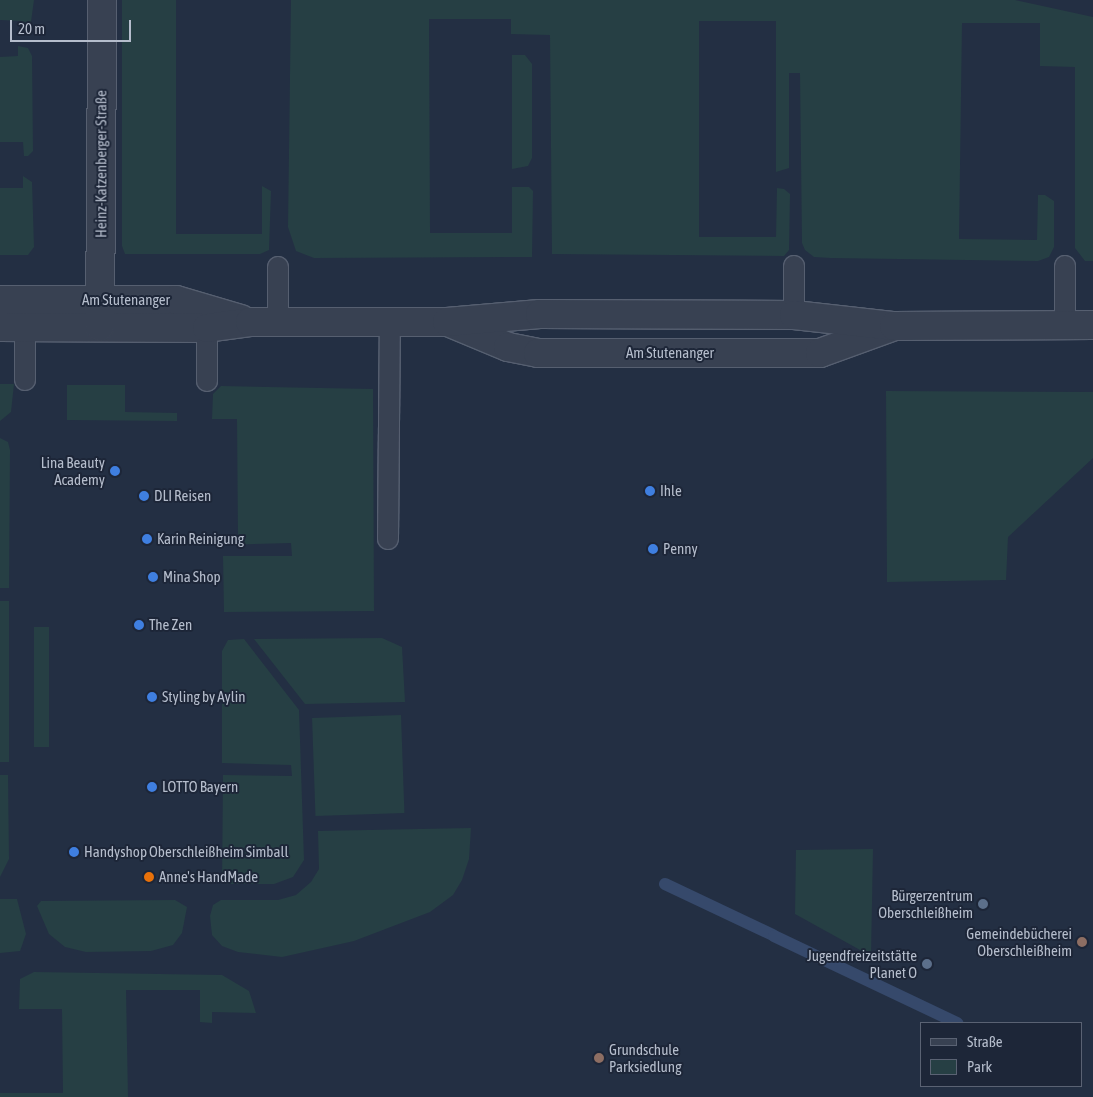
<!DOCTYPE html>
<html>
<head>
<meta charset="utf-8">
<style>
	body { margin:0 }
	#map { position:relative; width:1093px; height:1097px; overflow:hidden; background:#232f43; font-family:"Asap Condensed",sans-serif }
	div>[style] { position:absolute }
	[style*='--x'] { left:calc(var(--x)*1px); top:calc(var(--y)*1px); width:calc(var(--w)*1px); rotate:calc(var(--a)*1deg) }
	.green>* { inset:0; background:#263f44; transform-origin:0 0 }
	.stream>* { height:12px; margin:-6px; padding:0 6px; transform-origin:6px; border-radius:6px; background:#36496b }
	.roads { filter:drop-shadow(1px 0 #565f70) drop-shadow(-1px 0 #565f70) drop-shadow(0 1px #565f70) drop-shadow(0 -1px #565f70) }
	.service>* { height:20px; margin:-10px; padding:0 10px; transform-origin:10px; border-radius:10px; background:#384152 }
	.minor>* { height:28px; margin:-14px; padding:0 14px; transform-origin:14px; border-radius:14px; background:#384152 }
	.dots>* { width:14px; height:14px; translate:-50% -50%; box-sizing:border-box; border:2px solid #1d2638; border-radius:50% }
	span { translate:-50% -50%; white-space:nowrap; text-align:center; line-height:1.15; -webkit-text-stroke:4px #1d2638; paint-order:stroke }
	.street-label { font-size:15px; color:#b5bdcc }
	.poi-label { font-size:15px; color:#b5bdcc }
	.right { translate:-100% -50%; text-align:right }
	.left { translate:0 -50%; text-align:left }
	.legend { position:absolute; left:920px; top:1022px; width:162px; height:65px; box-sizing:border-box; background:#1d2638; border:1px solid #5a6273; margin:0; padding:6px 9px; list-style:none; font-size:15px; color:#b5bdcc }
	.legend li { display:flex; align-items:center; gap:10px; height:25px }
	.legend b { width:25px; border:1px solid #5a6273 }
	.scale { position:absolute; left:10px; top:20px; width:121px; height:22px; box-sizing:border-box; border:2px solid #b5bdcc; border-top:0; padding-left:6px; font-size:15px; line-height:18px; white-space:nowrap; color:#b5bdcc; -webkit-text-stroke:4px #1d2638; paint-order:stroke }
</style>
</head>
<body>
<div id="map">
	<div class="green">
		<div style="clip-path:polygon(0 0,34px 0,30px 29px,22px 32px,22px 21px,0 20px)"></div>
		<div style="clip-path:polygon(122px 0,176px 0,176px 234px,262px 234px,262px 186px,271px 191px,269px 250px,260px 254px,125px 254px,122px 246px)"></div>
		<div style="clip-path:polygon(291px 0,1015px 0,1093px 17px,1093px 261px,1085px 261px,1075px 248px,1075px 67px,1040px 66px,1040px 23px,962px 23px,959px 239px,1037px 240px,1038px 195px,1045px 195px,1054px 201px,1054px 247px,1049px 257px,1038px 261px,831px 258px,814px 257px,805px 250px,802px 243px,800px 73px,789px 73px,789px 168px,776px 172px,776px 21px,699px 21px,699px 237px,776px 237px,777px 188px,784px 189px,790px 194px,789px 250px,784px 256px,552px 254px,550px 35px,511px 34px,511px 19px,429px 19px,430px 233px,512px 233px,512px 187px,529px 187px,533px 191px,532px 257px,314px 258px,296px 251px,288px 227px)"></div>
		<div style="clip-path:polygon(18px 46px,28px 48px,32px 56px,33px 151px,28px 156px,24px 156px,23px 142px,0 142px,0 57px,18px 56px)"></div>
		<div style="clip-path:polygon(512px 55px,525px 55px,532px 64px,532px 158px,528px 166px,512px 169px)"></div>
		<div style="clip-path:polygon(23px 176px,32px 182px,34px 247px,28px 255px,0 255px,0 188px,23px 188px)"></div>
		<div style="clip-path:polygon(0 384px,14px 384px,11px 412px,0 421px)"></div>
		<div style="clip-path:polygon(67px 385px,125px 385px,125px 412px,177px 413px,177px 421px,67px 420px)"></div>
		<div style="clip-path:polygon(221px 386px,373px 389px,374px 611px,224px 612px,223px 556px,292px 556px,291px 543px,224px 545px,224px 536px,238px 537px,237px 419px,212px 419px,213px 394px)"></div>
		<div style="clip-path:polygon(886px 391px,1093px 392px,1093px 458px,1008px 537px,1006px 580px,887px 582px)"></div>
		<div style="clip-path:polygon(0 438px,8px 442px,10px 450px,9px 588px,0 588px)"></div>
		<div style="left:0;top:601px;width:9px;height:161px"></div>
		<div style="left:49px;top:627px;width:120px;height:15px;rotate:90deg"></div>
		<div style="clip-path:polygon(382px 638px,402px 647px,405px 702px,305px 704px,254px 639px)"></div>
		<div style="clip-path:polygon(244px 639px,299px 710px,304px 860px,293px 877px,274px 884px,222px 884px,223px 775px,292px 776px,291px 765px,222px 763px,222px 651px,228px 640px)"></div>
		<div style="left:401px;top:715px;width:98px;height:89px;rotate:88deg"></div>
		<div style="clip-path:polygon(0 775px,8px 775px,9px 859px,0 877px)"></div>
		<div style="clip-path:polygon(471px 828px,469px 859px,462px 880px,453px 895px,430px 912px,354px 941px,282px 957px,238px 952px,222px 946px,212px 935px,210px 916px,213px 905px,221px 900px,278px 900px,296px 895px,311px 882px,319px 869px,318px 831px)"></div>
		<div style="clip-path:polygon(873px 849px,871px 956px,795px 914px,796px 850px)"></div>
		<div style="clip-path:polygon(0 899px,17px 899px,26px 934px,20px 951px,0 953px)"></div>
		<div style="clip-path:polygon(175px 900px,187px 907px,182px 933px,173px 945px,151px 951px,86px 952px,65px 947px,49px 934px,37px 906px,41px 901px)"></div>
		<div style="clip-path:polygon(34px 972px,222px 975px,249px 991px,256px 1013px,212px 1012px,212px 1023px,200px 1022px,200px 990px,126px 990px,128px 1097px,0 1097px,0 1093px,63px 1093px,62px 1009px,19px 1009px,20px 979px)"></div>
	</div>
	<div class="stream">
		<div style="--x:665;--y:884;--w:119;--a:25.3"></div>
		<div style="--x:774;--y:936;--w:203;--a:25.4"></div>
	</div>
	<div class="roads">
		<div class="service">
			<div style="--x:794;--y:266;--w:49;--a:90"></div>
			<div style="--x:1065;--y:266;--w:59;--a:90"></div>
			<div style="--x:278;--y:267;--w:55;--a:90"></div>
			<div style="--x:25;--y:327;--w:53;--a:90"></div>
			<div style="--x:207;--y:328;--w:53;--a:90"></div>
			<div style="--x:388;--y:539;--w:217;--a:-89.5"></div>
		</div>
		<div class="minor">
			<div style="--x:0;--y:300;--w:176;--a:0"></div>
			<div style="--x:176;--y:300;--w:68;--a:16.3"></div>
			<div style="--x:448;--y:322;--w:65;--a:22.6"></div>
			<div style="--x:508;--y:347;--w:31;--a:11"></div>
			<div style="--x:538;--y:353;--w:282;--a:0"></div>
			<div style="--x:820;--y:353;--w:77;--a:-19.9"></div>
			<div style="--x:0;--y:327;--w:207;--a:0.3"></div>
			<div style="--x:207;--y:328;--w:43;--a:-7.9"></div>
			<div style="--x:250;--y:322;--w:197;--a:0"></div>
			<div style="--x:447;--y:322;--w:93;--a:-4.9"></div>
			<div style="--x:540;--y:314;--w:254;--a:0.2"></div>
			<div style="--x:794;--y:315;--w:101;--a:6.3"></div>
			<div style="--x:894;--y:326;--w:199;--a:-0.3"></div>
			<div style="--x:100;--y:327;--w:327;--a:-89.6"></div>
		</div>
	</div>
	<div class="dots">
		<div style="left:115px;top:471px;background:#3f7fe0"></div>
		<div style="left:650px;top:491px;background:#3f7fe0"></div>
		<div style="left:144px;top:496px;background:#3f7fe0"></div>
		<div style="left:147px;top:539px;background:#3f7fe0"></div>
		<div style="left:653px;top:549px;background:#3f7fe0"></div>
		<div style="left:153px;top:577px;background:#3f7fe0"></div>
		<div style="left:139px;top:625px;background:#3f7fe0"></div>
		<div style="left:152px;top:697px;background:#3f7fe0"></div>
		<div style="left:152px;top:787px;background:#3f7fe0"></div>
		<div style="left:74px;top:852px;background:#3f7fe0"></div>
		<div style="left:149px;top:877px;background:#e8710a"></div>
		<div style="left:983px;top:904px;background:#5c6f8a"></div>
		<div style="left:1082px;top:942px;background:#8d6e63"></div>
		<div style="left:927px;top:964px;background:#5c6f8a"></div>
		<div style="left:599px;top:1058px;background:#8d6e63"></div>
	</div>
	<div class="street-label">
		<span style="left:101px;top:164px;rotate:-90deg">Heinz-Katzenberger-Straße</span>
		<span style="left:126px;top:300px">Am Stutenanger</span>
		<span style="left:670px;top:353px">Am Stutenanger</span>
	</div>
	<div class="poi-label">
		<span class="right" style="left:105px;top:471px">Lina Beauty<br>Academy</span>
		<span class="left" style="left:660px;top:491px">Ihle</span>
		<span class="left" style="left:154px;top:496px">DLI Reisen</span>
		<span class="left" style="left:157px;top:539px">Karin Reinigung</span>
		<span class="left" style="left:663px;top:549px">Penny</span>
		<span class="left" style="left:163px;top:577px">Mina Shop</span>
		<span class="left" style="left:149px;top:625px">The Zen</span>
		<span class="left" style="left:162px;top:697px">Styling by Aylin</span>
		<span class="left" style="left:162px;top:787px">LOTTO Bayern</span>
		<span class="left" style="left:84px;top:852px">Handyshop Oberschleißheim Simball</span>
		<span class="left" style="left:159px;top:877px">Anne's HandMade</span>
		<span class="right" style="left:973px;top:904px">Bürgerzentrum<br>Oberschleißheim</span>
		<span class="right" style="left:1072px;top:942px">Gemeindebücherei<br>Oberschleißheim</span>
		<span class="right" style="left:917px;top:964px">Jugendfreizeitstätte<br>Planet O</span>
		<span class="left" style="left:609px;top:1058px">Grundschule<br>Parksiedlung</span>
	</div>
	<ul class="legend">
	<li><b style="height:6px;background:#384152"></b>Straße</li>
	<li><b style="height:14px;background:#263f44"></b>Park</li>
	</ul>
	<div class="scale">20 m</div>
</div>
</body>
</html>
